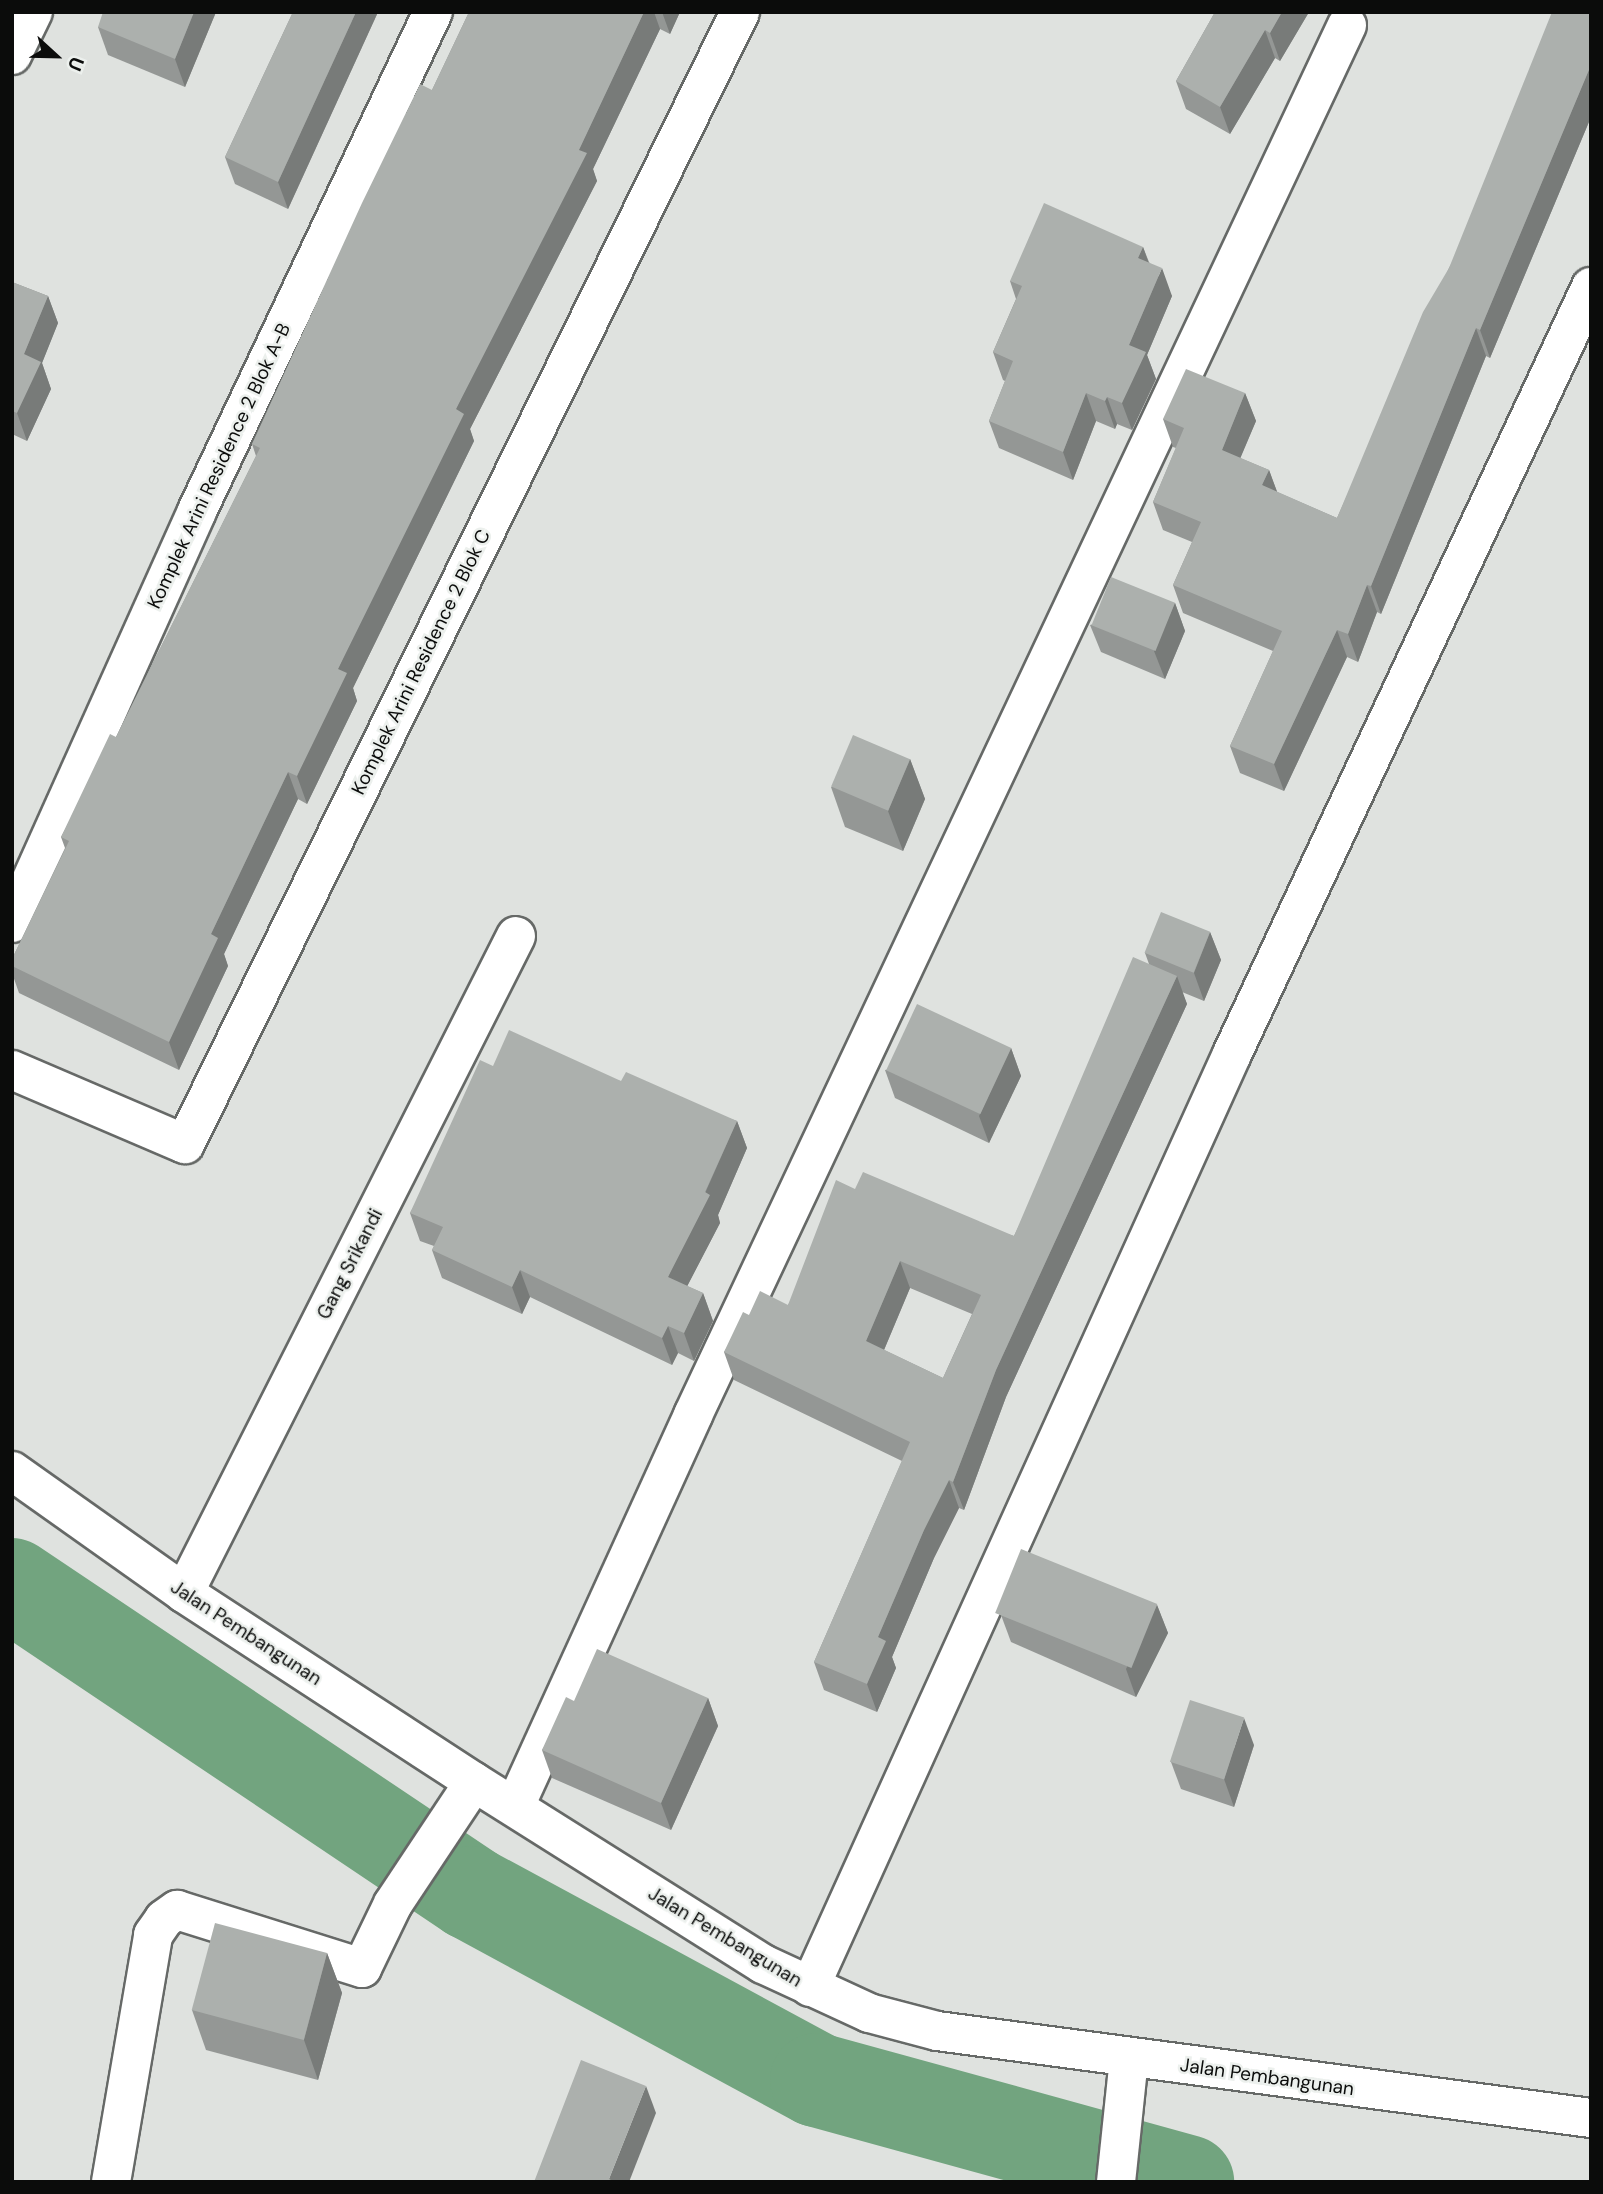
<!DOCTYPE html>
<html>
<head>
<meta charset="utf-8">
<style>
	body { margin:0 }
	#map { position:relative; width:1603px; height:2194px; overflow:hidden; background:#dfe2df; font-family:"DM Sans",sans-serif }
	div>[style] { position:absolute }
	[style*='--x'] { left:calc(var(--x)*1px); top:calc(var(--y)*1px); width:calc(var(--w)*1px); rotate:calc(var(--a)*1deg) }
	.river>* { height:94px; margin:-47px; padding:0 47px; transform-origin:47px; border-radius:47px; background:#72a47f }
	.roads { filter:drop-shadow(2px 0 #666967) drop-shadow(-2px 0 #666967) drop-shadow(0 2px #666967) drop-shadow(0 -2px #666967) }
	.minor>* { height:38px; margin:-19px; padding:0 19px; transform-origin:19px; border-radius:19px; background:#fff }
	.wall>* { inset:0; background:#949795 }
	.shaded-wall>* { inset:0; background:#787b79 }
	.building>* { inset:0; background:#acb0ad; transform-origin:0 0 }
	span { translate:-50% -50%; white-space:nowrap; text-align:center; line-height:1.15; -webkit-text-stroke:5px #ecf0ed; paint-order:stroke }
	.street-label { font-size:19px; color:#0b0c0b }
	.frame { position:absolute; inset:0; border:14px solid #0b0c0b; pointer-events:none }
	.north { position:absolute; left:21px; top:21px; width:70px; height:70px; -webkit-text-stroke:5px #ecf0ed; paint-order:stroke; rotate:112deg; font-size:19px; font-weight:700; line-height:28px; text-align:center; color:#0b0c0b }
	.north::after { content:''; display:block; margin:auto; width:24px; height:32px; background:#0b0c0b; clip-path:polygon(50% 0,100% 100%,50% 72%,0 100%) }
</style>
</head>
<body>
<div id="map">
	<div class="river">
		<div style="--x:12;--y:1585;--w:553;--a:33.86"></div>
		<div style="--x:471;--y:1893;--w:393;--a:28.4"></div>
		<div style="--x:817;--y:2080;--w:384;--a:15.4"></div>
	</div>
	<div class="roads">
		<div class="minor">
			<div style="--x:12;--y:55;--w:48;--a:-64"></div>
			<div style="--x:12;--y:923;--w:452;--a:-65.8"></div>
			<div style="--x:197;--y:511;--w:552;--a:-64.69"></div>
			<div style="--x:12;--y:1070;--w:188;--a:23.2"></div>
			<div style="--x:185;--y:1144;--w:1261;--a:-63.88"></div>
			<div style="--x:12;--y:1471;--w:211;--a:35.3"></div>
			<div style="--x:184;--y:1593;--w:346;--a:33.1"></div>
			<div style="--x:474;--y:1782;--w:342;--a:32.2"></div>
			<div style="--x:763;--y:1964;--w:117;--a:24.8"></div>
			<div style="--x:869;--y:2013;--w:70;--a:14.8"></div>
			<div style="--x:937;--y:2031;--w:660;--a:7.58"></div>
			<div style="--x:184;--y:1593;--w:736;--a:-63.19"></div>
			<div style="--x:515;--y:1806;--w:430;--a:-65.5"></div>
			<div style="--x:693;--y:1415;--w:1536;--a:-64.8"></div>
			<div style="--x:810;--y:1987;--w:1024;--a:-65.66"></div>
			<div style="--x:1232;--y:1054;--w:847;--a:-64.92"></div>
			<div style="--x:111;--y:2182;--w:251;--a:-80.3"></div>
			<div style="--x:153;--y:1935;--w:19;--a:-55"></div>
			<div style="--x:164;--y:1919;--w:16;--a:-35"></div>
			<div style="--x:177;--y:1910;--w:194;--a:17.4"></div>
			<div style="--x:362;--y:1968;--w:71;--a:-64.2"></div>
			<div style="--x:393;--y:1904;--w:146;--a:-56.4"></div>
			<div style="--x:1116;--y:2182;--w:125;--a:-84"></div>
		</div>
	</div>
	<div class="wall">
		<div style="clip-path:polygon(216px 12px,185px 87px,108px 55px,98px 27px)"></div>
		<div style="clip-path:polygon(293px 12px,378px 12px,288px 209px,235px 184px,225px 157px)"></div>
		<div style="clip-path:polygon(469px 12px,680px 12px,670px 34px,660px 29px,593px 169px,597px 181px,470px 429px,474px 441px,353px 688px,357px 701px,307px 804px,298px 799px,224px 954px,228px 966px,179px 1070px,19px 993px,12px 973px,12px 959px,65px 848px,61px 837px,116px 737px,256px 456px,252px 444px,432px 90px)"></div>
		<div style="clip-path:polygon(1215px 12px,1309px 12px,1280px 61px,1275px 58px,1230px 134px,1186px 109px,1176px 81px)"></div>
		<div style="clip-path:polygon(1591px 12px,1591px 117px,1490px 358px,1486px 356px,1381px 614px,1377px 612px,1358px 662px,1347px 657px,1284px 791px,1240px 773px,1230px 746px,1273px 651px,1183px 613px,1173px 585px,1192px 542px,1163px 530px,1153px 502px,1176px 448px,1173px 447px,1163px 419px,1245px 393px,1256px 421px,1240px 458px,1269px 470px,1277px 492px,1337px 518px,1449px 268px)"></div>
		<div style="clip-path:polygon(1143px 247px,1149px 262px,1172px 296px,1147px 355px,1156px 379px,1132px 430px,1117px 424px,1115px 429px,1096px 421px,1073px 480px,999px 448px,989px 421px,1005px 381px,1003px 380px,993px 352px,1016px 299px,1010px 281px)"></div>
		<div style="clip-path:polygon(12px 282px,48px 296px,58px 323px,42px 363px,51px 389px,27px 441px,12px 434px)"></div>
		<div style="clip-path:polygon(1175px 603px,1185px 631px,1165px 679px,1101px 652px,1090px 625px)"></div>
		<div style="clip-path:polygon(910px 759px,925px 799px,903px 851px,845px 827px,831px 787px)"></div>
		<div style="clip-path:polygon(evenodd,1210px 932px,1221px 960px,1204px 1001px,1182px 992px,1187px 1004px,1006px 1397px,964px 1510px,959px 1508px,934px 1558px,892px 1657px,896px 1668px,877px 1712px,824px 1690px,814px 1662px,902px 1461px,734px 1380px,724px 1352px,749px 1315px,788px 1305px,855px 1189px,1014px 1236px,1149px 964px,1145px 953px,1210px 932px,910px 1288px,972px 1314px,943px 1378px,884px 1350px,910px 1288px)"></div>
		<div style="clip-path:polygon(1011px 1048px,1021px 1076px,989px 1143px,895px 1098px,885px 1070px)"></div>
		<div style="clip-path:polygon(493px 1066px,621px 1081px,737px 1121px,747px 1148px,718px 1215px,720px 1223px,687px 1286px,703px 1293px,713px 1321px,694px 1361px,678px 1353px,672px 1365px,530px 1297px,522px 1314px,442px 1278px,432px 1250px,434px 1246px,420px 1241px,410px 1213px)"></div>
		<div style="clip-path:polygon(1157px 1605px,1168px 1633px,1136px 1697px,1011px 1642px,1001px 1615px)"></div>
		<div style="clip-path:polygon(708px 1698px,718px 1726px,671px 1830px,552px 1778px,542px 1750px,574px 1701px)"></div>
		<div style="clip-path:polygon(1254px 1745px,1234px 1807px,1181px 1789px,1171px 1762px)"></div>
		<div style="clip-path:polygon(327px 1953px,342px 1993px,318px 2080px,206px 2050px,192px 2010px)"></div>
	</div>
	<div class="shaded-wall">
		<div style="clip-path:polygon(194px 12px,216px 12px,185px 87px,175px 59px)"></div>
		<div style="clip-path:polygon(356px 12px,378px 12px,288px 209px,278px 182px)"></div>
		<div style="clip-path:polygon(644px 12px,654px 12px,660px 29px,593px 169px,597px 181px,470px 429px,474px 441px,353px 688px,357px 701px,307px 804px,297px 776px,338px 669px,456px 409px)"></div>
		<div style="clip-path:polygon(662px 12px,680px 12px,670px 34px)"></div>
		<div style="clip-path:polygon(1282px 12px,1309px 12px,1280px 61px,1270px 33px)"></div>
		<div style="clip-path:polygon(1265px 30px,1275px 58px,1230px 134px,1220px 107px)"></div>
		<div style="clip-path:polygon(1591px 65px,1591px 117px,1490px 358px,1480px 330px)"></div>
		<div style="clip-path:polygon(1143px 247px,1153px 275px,1138px 258px)"></div>
		<div style="clip-path:polygon(1162px 268px,1172px 296px,1147px 355px,1156px 379px,1132px 430px,1122px 403px,1129px 345px)"></div>
		<div style="clip-path:polygon(48px 296px,58px 323px,42px 363px,51px 389px,27px 441px,17px 413px,24px 354px)"></div>
		<div style="clip-path:polygon(1476px 328px,1486px 356px,1381px 614px,1371px 586px)"></div>
		<div style="clip-path:polygon(1086px 393px,1096px 421px,1073px 480px,1063px 452px)"></div>
		<div style="clip-path:polygon(1245px 393px,1256px 421px,1232px 478px,1222px 450px)"></div>
		<div style="clip-path:polygon(1107px 397px,1117px 424px,1115px 429px,1105px 401px)"></div>
		<div style="clip-path:polygon(1269px 470px,1279px 497px,1262px 485px)"></div>
		<div style="clip-path:polygon(1367px 585px,1377px 612px,1358px 662px,1348px 634px)"></div>
		<div style="clip-path:polygon(1175px 603px,1185px 631px,1165px 679px,1154px 651px)"></div>
		<div style="clip-path:polygon(1337px 630px,1347px 657px,1284px 791px,1274px 764px)"></div>
		<div style="clip-path:polygon(910px 759px,925px 799px,903px 851px,888px 811px)"></div>
		<div style="clip-path:polygon(288px 772px,298px 799px,224px 954px,228px 966px,179px 1070px,169px 1042px,211px 934px)"></div>
		<div style="clip-path:polygon(1210px 932px,1221px 960px,1204px 1001px,1194px 973px)"></div>
		<div style="clip-path:polygon(1177px 976px,1187px 1004px,1006px 1397px,964px 1510px,953px 1482px,996px 1370px)"></div>
		<div style="clip-path:polygon(1011px 1048px,1021px 1076px,989px 1143px,979px 1116px)"></div>
		<div style="clip-path:polygon(737px 1121px,747px 1148px,718px 1215px,720px 1223px,678px 1304px,668px 1277px)"></div>
		<div style="clip-path:polygon(900px 1261px,910px 1288px,876px 1369px,866px 1341px)"></div>
		<div style="clip-path:polygon(520px 1270px,530px 1297px,522px 1314px,512px 1287px)"></div>
		<div style="clip-path:polygon(703px 1293px,713px 1321px,694px 1361px,684px 1333px)"></div>
		<div style="clip-path:polygon(668px 1326px,678px 1353px,672px 1365px,662px 1338px)"></div>
		<div style="clip-path:polygon(949px 1480px,959px 1508px,934px 1558px,892px 1657px,896px 1668px,877px 1712px,867px 1684px,878px 1637px,924px 1530px)"></div>
		<div style="clip-path:polygon(1157px 1605px,1168px 1633px,1136px 1697px,1126px 1669px)"></div>
		<div style="clip-path:polygon(708px 1698px,718px 1726px,671px 1830px,661px 1803px)"></div>
		<div style="clip-path:polygon(1244px 1718px,1254px 1745px,1234px 1807px,1224px 1779px)"></div>
		<div style="clip-path:polygon(327px 1953px,342px 1993px,318px 2080px,304px 2040px)"></div>
		<div style="clip-path:polygon(646px 2086px,656px 2113px,629px 2182px,610px 2182px,609px 2179px)"></div>
	</div>
	<div class="building">
		<div style="clip-path:polygon(103px 12px,194px 12px,175px 59px,98px 27px)"></div>
		<div style="clip-path:polygon(293px 12px,356px 12px,278px 182px,225px 157px)"></div>
		<div style="clip-path:polygon(469px 12px,644px 12px,579px 150px,587px 153px,456px 409px,464px 414px,338px 669px,347px 673px,297px 776px,288px 772px,211px 934px,218px 938px,169px 1042px,12px 966px,12px 959px,69px 841px,61px 837px,110px 734px,116px 737px,260px 448px,252px 444px,362px 203px,420px 84px,432px 90px)"></div>
		<div style="clip-path:polygon(1215px 12px,1282px 12px,1270px 33px,1265px 30px,1220px 107px,1176px 81px)"></div>
		<div style="clip-path:polygon(1552px 12px,1591px 12px,1591px 65px,1480px 330px,1476px 328px,1371px 586px,1367px 585px,1348px 634px,1337px 630px,1274px 764px,1230px 746px,1282px 631px,1173px 585px,1201px 522px,1153px 502px,1184px 428px,1163px 419px,1186px 369px,1245px 393px,1222px 450px,1269px 470px,1262px 485px,1337px 518px,1423px 312px,1449px 268px)"></div>
		<div style="clip-path:polygon(1044px 203px,1143px 247px,1138px 258px,1162px 268px,1129px 345px,1146px 352px,1122px 403px,1107px 397px,1105px 401px,1086px 393px,1063px 452px,989px 421px,1013px 361px,993px 352px,1022px 286px,1010px 281px)"></div>
		<div style="clip-path:polygon(12px 282px,48px 296px,24px 354px,41px 362px,17px 413px,12px 411px)"></div>
		<div style="left:1111px;top:577px;width:69px;height:52px;rotate:22deg"></div>
		<div style="left:853px;top:735px;width:62px;height:56px;rotate:23deg"></div>
		<div style="left:1161px;top:912px;width:53px;height:44px;rotate:22deg"></div>
		<div style="clip-path:polygon(evenodd,1133px 957px,1177px 976px,996px 1370px,953px 1482px,949px 1480px,924px 1530px,878px 1637px,886px 1641px,867px 1684px,814px 1662px,910px 1442px,724px 1352px,743px 1312px,749px 1315px,760px 1291px,788px 1305px,836px 1180px,855px 1189px,863px 1172px,1014px 1236px,1133px 957px,900px 1261px,981px 1295px,943px 1378px,866px 1341px,900px 1261px)"></div>
		<div style="left:917px;top:1004px;width:104px;height:73px;rotate:25deg"></div>
		<div style="clip-path:polygon(509px 1030px,621px 1081px,626px 1072px,737px 1121px,705px 1192px,710px 1195px,668px 1277px,703px 1293px,684px 1333px,668px 1326px,662px 1338px,520px 1270px,512px 1287px,432px 1250px,443px 1227px,410px 1213px,480px 1060px,493px 1066px)"></div>
		<div style="left:1021px;top:1549px;width:147px;height:69px;rotate:22deg"></div>
		<div style="clip-path:polygon(597px 1649px,708px 1698px,661px 1803px,542px 1750px,566px 1697px,574px 1701px)"></div>
		<div style="left:1190px;top:1700px;width:57px;height:65px;rotate:18deg"></div>
		<div style="left:215px;top:1923px;width:116px;height:90px;rotate:15deg"></div>
		<div style="clip-path:polygon(581px 2060px,646px 2086px,609px 2179px,615px 2182px,534px 2182px)"></div>
	</div>
	<div class="street-label">
		<span style="left:219px;top:466px;rotate:-65deg">Komplek Arini Residence 2 Blok A-B</span>
		<span style="left:421px;top:662px;rotate:-64deg">Komplek Arini Residence 2 Blok C</span>
		<span style="left:350px;top:1264px;rotate:-63deg">Gang Srikandi</span>
		<span style="left:246px;top:1633px;rotate:33deg">Jalan Pembangunan</span>
		<span style="left:725px;top:1937px;rotate:31deg">Jalan Pembangunan</span>
		<span style="left:1267px;top:2077px;rotate:8deg">Jalan Pembangunan</span>
	</div>
	<div class="frame"></div>
	<div class="north">U</div>
</div>
</body>
</html>
